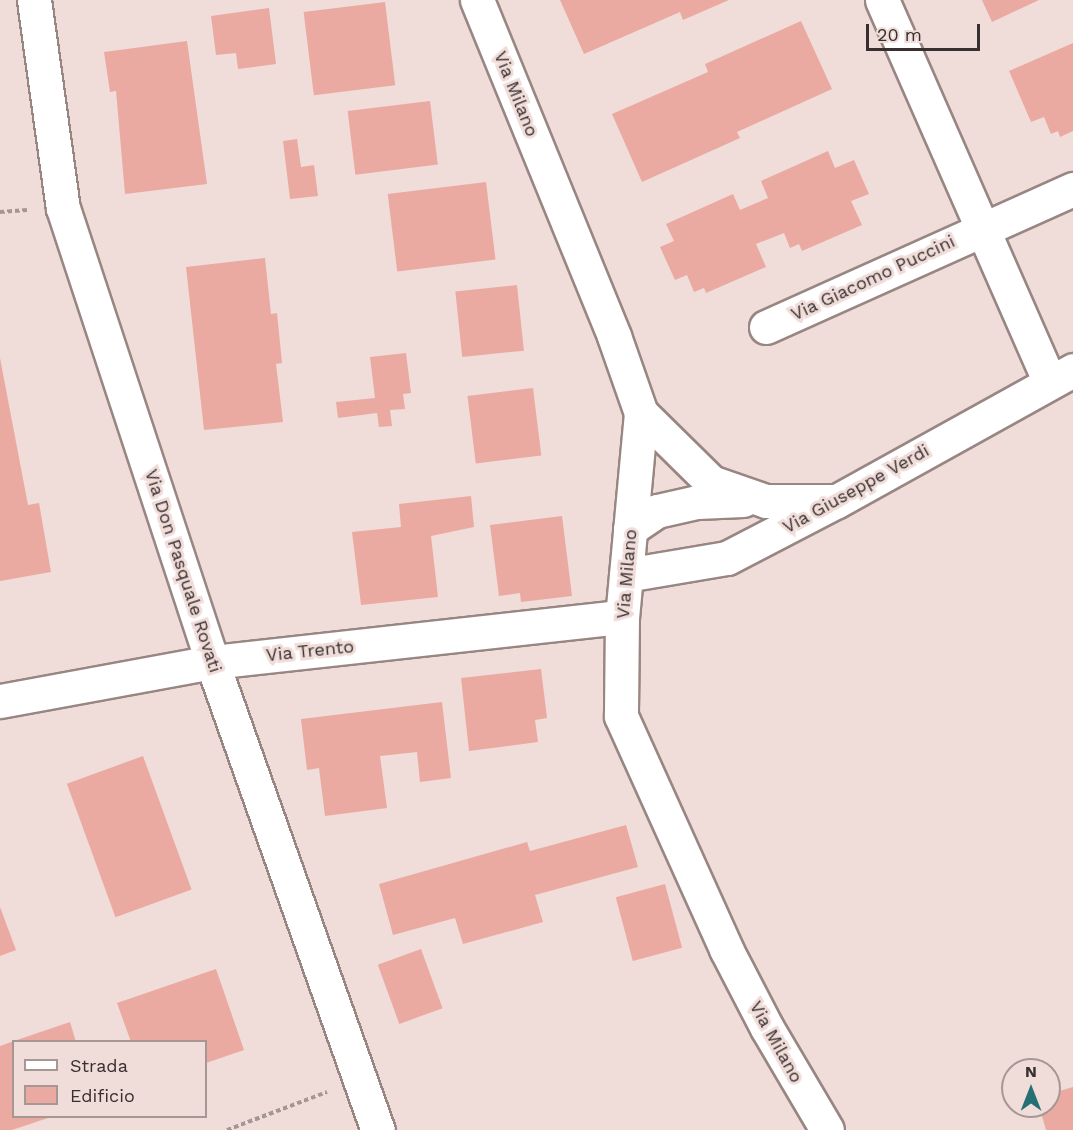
<!DOCTYPE html>
<html>
<head>
<meta charset="utf-8">
<style>
	body { margin:0 }
	#map { position:relative; width:1073px; height:1130px; overflow:hidden; background:#f0dcd9; font-family:"Work Sans",sans-serif }
	div>[style] { position:absolute }
	[style*='--x'] { left:calc(var(--x)*1px); top:calc(var(--y)*1px); width:calc(var(--w)*1px); rotate:calc(var(--a)*1deg) }
	.building>* { inset:0; background:#eaaaa1; transform-origin:0 0 }
	.path>* { height:4px; margin-top:-2px; transform-origin:0; background:repeating-linear-gradient(90deg,#a49693 0 4.5px,transparent 0 7.5px) }
	.roads { filter:drop-shadow(2px 0 #988683) drop-shadow(-2px 0 #988683) drop-shadow(0 2px #988683) drop-shadow(0 -2px #988683) }
	.minor>* { height:33px; margin:-16.5px; padding:0 16.5px; transform-origin:16.5px; border-radius:16.5px; background:#fff }
	span { translate:-50% -50%; white-space:nowrap; text-align:center; line-height:1.15; -webkit-text-stroke:6px #f0dcd9; paint-order:stroke }
	.street-label { font-size:18px; color:#37302e }
	.legend { position:absolute; left:12px; top:1040px; width:195px; height:78px; box-sizing:border-box; background:#f0dcd9; border:2px solid #a69795; margin:0; padding:8px 10px; list-style:none; font-size:18px; color:#37302e }
	.legend li { display:flex; align-items:center; gap:12px; height:30px }
	.legend b { width:30px; border:2px solid #a69795 }
	.north { position:absolute; left:1001px; top:1058px; width:60px; height:60px; box-sizing:border-box; background:#f0dcd9; border:2px solid #a69795; border-radius:50%; rotate:0deg; font-size:16px; font-weight:700; line-height:24px; text-align:center; color:#37302e }
	.north::after { content:''; display:block; margin:auto; width:21px; height:27px; background:#257072; clip-path:polygon(50% 0,100% 100%,50% 72%,0 100%) }
	.scale { position:absolute; left:866px; top:24px; width:114px; height:27px; box-sizing:border-box; border:3px solid #37302e; border-top:0; padding-left:8px; font-size:18px; line-height:21px; white-space:nowrap; color:#37302e; -webkit-text-stroke:4px #f0dcd9; paint-order:stroke }
</style>
</head>
<body>
<div id="map">
	<div class="building">
		<div style="clip-path:polygon(560px 0,729px 0,683px 20px,680px 12px,584px 54px)"></div>
		<div style="clip-path:polygon(982px 0,1039px 0,992px 22px)"></div>
		<div style="left:385px;top:2px;width:84px;height:82px;rotate:83deg"></div>
		<div style="clip-path:polygon(269px 8px,276px 64px,238px 69px,236px 53px,216px 55px,211px 16px)"></div>
		<div style="clip-path:polygon(801px 21px,832px 89px,737px 132px,740px 138px,642px 182px,612px 114px,708px 72px,705px 64px)"></div>
		<div style="clip-path:polygon(187px 41px,207px 184px,125px 194px,116px 91px,110px 92px,104px 52px)"></div>
		<div style="clip-path:polygon(1073px 43px,1073px 131px,1060px 137px,1058px 131px,1051px 134px,1044px 117px,1031px 122px,1009px 71px)"></div>
		<div style="left:430px;top:101px;width:64px;height:83px;rotate:83deg"></div>
		<div style="clip-path:polygon(297px 139px,301px 167px,314px 165px,318px 196px,290px 199px,283px 141px)"></div>
		<div style="clip-path:polygon(828px 151px,835px 168px,854px 160px,869px 194px,851px 201px,862px 225px,802px 251px,799px 244px,790px 248px,784px 233px,756px 244px,766px 267px,706px 293px,704px 288px,694px 292px,687px 275px,675px 280px,660px 247px,674px 241px,666px 224px,733px 194px,740px 210px,768px 198px,761px 181px)"></div>
		<div style="left:486px;top:182px;width:78px;height:99px;rotate:83deg"></div>
		<div style="clip-path:polygon(265px 258px,271px 314px,277px 313px,282px 363px,276px 364px,283px 422px,204px 430px,186px 267px)"></div>
		<div style="left:517px;top:285px;width:66px;height:62px;rotate:84deg"></div>
		<div style="clip-path:polygon(406px 353px,411px 393px,403px 394px,405px 409px,390px 410px,392px 426px,379px 427px,377px 413px,338px 418px,336px 402px,375px 398px,370px 357px)"></div>
		<div style="clip-path:polygon(0 358px,28px 505px,39px 503px,51px 572px,0 581px)"></div>
		<div style="left:533px;top:388px;width:68px;height:66px;rotate:83deg"></div>
		<div style="clip-path:polygon(471px 496px,474px 527px,431px 536px,438px 597px,361px 605px,352px 532px,401px 527px,399px 504px)"></div>
		<div style="clip-path:polygon(562px 516px,572px 596px,521px 602px,520px 593px,499px 596px,490px 525px)"></div>
		<div style="clip-path:polygon(541px 669px,547px 718px,535px 720px,538px 742px,469px 751px,461px 678px)"></div>
		<div style="clip-path:polygon(442px 702px,451px 778px,420px 782px,417px 752px,380px 756px,387px 808px,325px 816px,319px 768px,307px 770px,301px 719px)"></div>
		<div style="left:143px;top:756px;width:142px;height:81px;rotate:70deg"></div>
		<div style="clip-path:polygon(626px 825px,638px 867px,535px 895px,543px 922px,463px 944px,455px 918px,393px 935px,379px 884px,527px 842px,530px 851px)"></div>
		<div style="left:665px;top:884px;width:66px;height:51px;rotate:75deg"></div>
		<div style="clip-path:polygon(0 907px,16px 950px,0 956px)"></div>
		<div style="left:421px;top:949px;width:63px;height:46px;rotate:70deg"></div>
		<div style="clip-path:polygon(216px 969px,244px 1050px,206px 1063px,206px 1042px,131px 1042px,117px 1003px)"></div>
		<div style="clip-path:polygon(70px 1022px,76px 1042px,14px 1042px,14px 1041px)"></div>
		<div style="clip-path:polygon(14px 1041px,14px 1116px,51px 1117px,12px 1130px,0 1130px,0 1046px)"></div>
		<div style="clip-path:polygon(1073px 1087px,1073px 1130px,1046px 1130px,1039px 1106px,1049px 1106px,1049px 1094px)"></div>
	</div>
	<div class="path">
		<div style="--x:0;--y:212;--w:27;--a:-4"></div>
		<div style="--x:227;--y:1130;--w:107;--a:-20.8"></div>
	</div>
	<div class="roads">
		<div class="minor">
			<div style="--x:34;--y:0;--w:210;--a:82.1"></div>
			<div style="--x:63;--y:208;--w:478;--a:71.8"></div>
			<div style="--x:212;--y:662;--w:497;--a:70.5"></div>
			<div style="--x:477;--y:0;--w:363;--a:67.8"></div>
			<div style="--x:614;--y:336;--w:82;--a:70.7"></div>
			<div style="--x:641;--y:413;--w:205;--a:95.3"></div>
			<div style="--x:622;--y:617;--w:99;--a:90.6"></div>
			<div style="--x:621;--y:716;--w:256;--a:65.7"></div>
			<div style="--x:726;--y:949;--w:89;--a:62.6"></div>
			<div style="--x:767;--y:1028;--w:118;--a:59.5"></div>
			<div style="--x:882;--y:0;--w:416;--a:66.3"></div>
			<div style="--x:766;--y:327;--w:337;--a:-24.2"></div>
			<div style="--x:641;--y:413;--w:98;--a:44.6"></div>
			<div style="--x:711;--y:482;--w:58;--a:19.1"></div>
			<div style="--x:766;--y:501;--w:66;--a:0"></div>
			<div style="--x:630;--y:529;--w:32;--a:-34"></div>
			<div style="--x:657;--y:511;--w:41;--a:-12.7"></div>
			<div style="--x:697;--y:502;--w:46;--a:-2.5"></div>
			<div style="--x:626;--y:575;--w:102;--a:-9.6"></div>
			<div style="--x:727;--y:558;--w:124;--a:-27.4"></div>
			<div style="--x:837;--y:501;--w:270;--a:-29"></div>
			<div style="--x:0;--y:701;--w:216;--a:-10.4"></div>
			<div style="--x:212;--y:662;--w:412;--a:-6.3"></div>
		</div>
	</div>
	<div class="street-label">
		<span style="left:516px;top:94px;rotate:68deg">Via Milano</span>
		<span style="left:873px;top:278px;rotate:-25deg">Via Giacomo Puccini</span>
		<span style="left:856px;top:489px;rotate:-29deg">Via Giuseppe Verdi</span>
		<span style="left:183px;top:571px;rotate:72deg">Via Don Pasquale Rovati</span>
		<span style="left:627px;top:574px;rotate:-85deg">Via Milano</span>
		<span style="left:310px;top:651px;rotate:-6deg">Via Trento</span>
		<span style="left:776px;top:1042px;rotate:61deg">Via Milano</span>
	</div>
	<ul class="legend">
	<li><b style="height:8px;background:#fff"></b>Strada</li>
	<li><b style="height:16px;background:#eaaaa1"></b>Edificio</li>
	</ul>
	<div class="north">N</div>
	<div class="scale">20 m</div>
</div>
</body>
</html>
